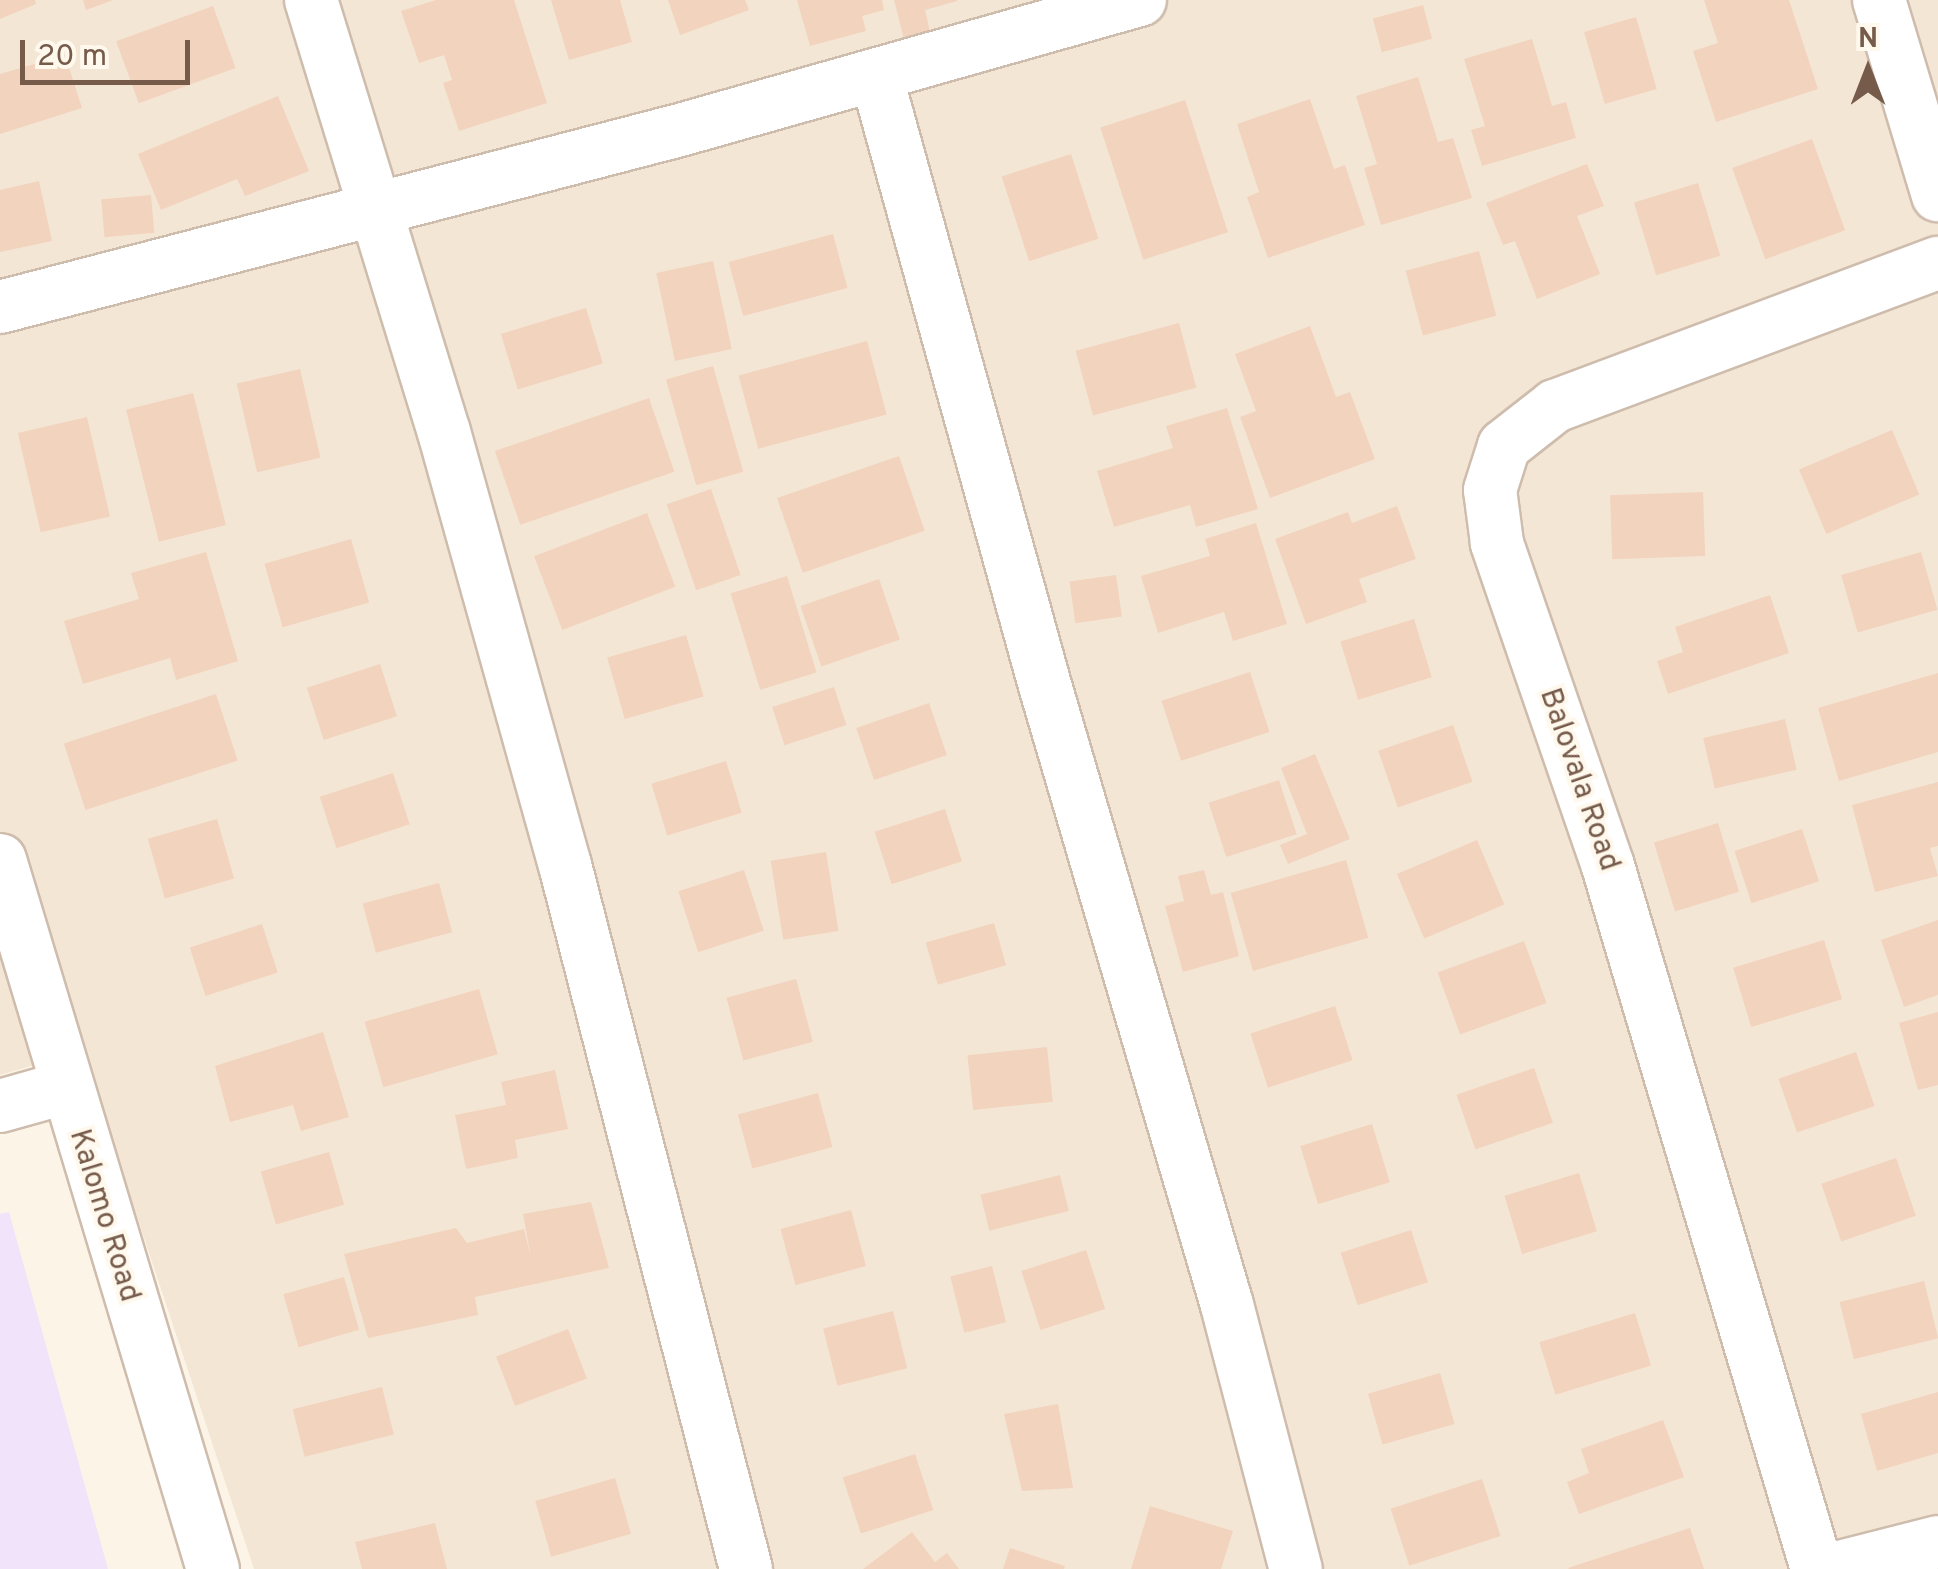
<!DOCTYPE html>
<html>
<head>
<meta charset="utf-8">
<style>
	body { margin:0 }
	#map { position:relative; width:1938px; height:1569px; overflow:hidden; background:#fcf4e6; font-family:Overpass,sans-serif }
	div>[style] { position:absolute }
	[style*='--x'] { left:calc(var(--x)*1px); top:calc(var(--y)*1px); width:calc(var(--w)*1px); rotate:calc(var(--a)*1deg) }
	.residential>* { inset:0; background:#f4e6d5 }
	.education>* { inset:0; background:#f1e3f9 }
	.building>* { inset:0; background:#f2d3be; transform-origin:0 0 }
	.roads { filter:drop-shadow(2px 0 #cebcad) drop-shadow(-2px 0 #cebcad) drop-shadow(0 2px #cebcad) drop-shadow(0 -2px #cebcad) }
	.minor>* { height:52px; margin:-26px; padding:0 26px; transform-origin:26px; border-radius:26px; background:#fff }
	span { translate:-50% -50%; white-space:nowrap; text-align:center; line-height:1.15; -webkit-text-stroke:8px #fff8ed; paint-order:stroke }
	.street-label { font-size:30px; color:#765b4b }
	.north { position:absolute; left:1818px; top:20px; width:100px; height:100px; -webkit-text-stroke:8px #fff8ed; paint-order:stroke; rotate:0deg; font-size:28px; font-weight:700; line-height:40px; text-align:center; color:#765b4b }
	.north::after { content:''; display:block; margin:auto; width:35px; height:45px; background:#765b4b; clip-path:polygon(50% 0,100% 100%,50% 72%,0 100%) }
	.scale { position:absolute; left:20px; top:40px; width:170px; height:45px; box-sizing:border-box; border:5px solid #765b4b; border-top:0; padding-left:12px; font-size:30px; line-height:35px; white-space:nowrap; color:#765b4b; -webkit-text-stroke:8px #fff8ed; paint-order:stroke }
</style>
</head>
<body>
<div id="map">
	<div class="residential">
		<div style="clip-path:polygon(0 0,1938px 0,1938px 1569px,254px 1569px,82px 1051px,0 1075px)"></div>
	</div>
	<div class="education">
		<div style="clip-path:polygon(9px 1212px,108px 1569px,0 1569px,0 1214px)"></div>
	</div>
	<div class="building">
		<div style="clip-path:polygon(0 0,35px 0,36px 4px,0 19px)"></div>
		<div style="clip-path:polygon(83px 0,113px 0,86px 10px)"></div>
		<div style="clip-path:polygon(436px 0,514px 0,547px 103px,459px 131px,443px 83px,452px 80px,444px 55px,419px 63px,401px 11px)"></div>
		<div style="clip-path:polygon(551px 0,620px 0,632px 42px,569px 60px)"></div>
		<div style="clip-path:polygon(668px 0,745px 0,749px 10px,680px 35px)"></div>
		<div style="clip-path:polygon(797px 0,882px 0,884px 10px,862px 16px,866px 31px,810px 46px)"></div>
		<div style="clip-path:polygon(894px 0,957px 0,957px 1px,925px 10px,930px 32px,904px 39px)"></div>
		<div style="clip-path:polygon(1704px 0,1789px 0,1818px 89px,1716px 122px,1693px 51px,1718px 43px)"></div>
		<div style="left:1423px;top:5px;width:35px;height:52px;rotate:75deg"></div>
		<div style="left:213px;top:6px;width:66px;height:103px;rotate:70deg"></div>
		<div style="left:1636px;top:17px;width:75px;height:54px;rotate:74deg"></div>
		<div style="clip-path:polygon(1532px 39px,1552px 106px,1566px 102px,1576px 138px,1482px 166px,1471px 130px,1485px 126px,1464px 59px)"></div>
		<div style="clip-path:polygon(65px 55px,82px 108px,0 134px,0 74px)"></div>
		<div style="clip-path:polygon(1418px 77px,1438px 142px,1453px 138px,1472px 198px,1381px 225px,1364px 168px,1377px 164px,1356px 96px)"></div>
		<div style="clip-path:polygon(278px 96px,309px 171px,245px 196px,237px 179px,161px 210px,138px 154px)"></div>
		<div style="clip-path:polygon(1310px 99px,1334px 169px,1345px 165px,1365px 225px,1268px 258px,1247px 197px,1259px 192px,1237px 124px)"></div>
		<div style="left:1185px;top:100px;width:139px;height:89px;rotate:72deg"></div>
		<div style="left:1812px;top:139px;width:97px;height:85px;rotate:70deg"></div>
		<div style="left:1071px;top:154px;width:89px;height:73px;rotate:72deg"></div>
		<div style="clip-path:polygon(1587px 164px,1604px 206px,1577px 216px,1600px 274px,1537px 299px,1515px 241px,1503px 245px,1486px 203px)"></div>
		<div style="clip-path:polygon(39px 181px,52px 241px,0 252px,0 190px)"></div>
		<div style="left:1698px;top:183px;width:76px;height:67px;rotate:73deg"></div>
		<div style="left:151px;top:195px;width:38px;height:50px;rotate:85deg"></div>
		<div style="left:833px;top:234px;width:56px;height:108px;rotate:75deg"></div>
		<div style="left:1479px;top:251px;width:67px;height:76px;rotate:75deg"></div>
		<div style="left:713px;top:261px;width:90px;height:58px;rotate:78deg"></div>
		<div style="left:586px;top:308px;width:58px;height:89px;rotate:73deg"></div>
		<div style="left:1179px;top:323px;width:67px;height:107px;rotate:75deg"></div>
		<div style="clip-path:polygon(1310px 326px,1336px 397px,1350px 392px,1375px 459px,1270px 498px,1240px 417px,1256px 411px,1235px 354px)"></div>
		<div style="left:867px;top:341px;width:76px;height:133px;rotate:75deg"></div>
		<div style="left:713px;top:366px;width:110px;height:49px;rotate:74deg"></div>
		<div style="left:300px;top:369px;width:91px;height:65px;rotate:77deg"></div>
		<div style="left:193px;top:393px;width:136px;height:69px;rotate:76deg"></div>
		<div style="left:649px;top:398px;width:78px;height:163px;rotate:71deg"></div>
		<div style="clip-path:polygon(1227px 408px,1258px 509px,1196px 527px,1190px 505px,1114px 527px,1097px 471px,1173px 448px,1166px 426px)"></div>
		<div style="left:87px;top:417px;width:102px;height:71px;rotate:77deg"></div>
		<div style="left:1892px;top:430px;width:70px;height:101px;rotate:67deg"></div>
		<div style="left:899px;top:456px;width:79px;height:129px;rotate:71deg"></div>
		<div style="left:711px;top:489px;width:91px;height:47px;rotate:71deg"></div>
		<div style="left:1703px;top:492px;width:64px;height:93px;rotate:88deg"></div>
		<div style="clip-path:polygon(1397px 506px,1416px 559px,1359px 579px,1367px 602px,1306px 624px,1275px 539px,1348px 512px,1352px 523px)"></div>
		<div style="left:647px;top:513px;width:79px;height:121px;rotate:69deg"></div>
		<div style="clip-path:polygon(1256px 523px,1287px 624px,1233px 641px,1224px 612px,1158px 633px,1141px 576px,1210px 556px,1205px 539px)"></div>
		<div style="left:351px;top:539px;width:66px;height:90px;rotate:74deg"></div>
		<div style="clip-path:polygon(206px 552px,238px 661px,176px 680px,170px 658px,83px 684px,64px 621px,139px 599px,131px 573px)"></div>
		<div style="left:1921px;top:552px;width:60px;height:83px;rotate:74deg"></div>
		<div style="left:1116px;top:575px;width:42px;height:47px;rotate:82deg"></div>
		<div style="left:787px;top:576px;width:101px;height:59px;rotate:73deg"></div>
		<div style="left:879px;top:579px;width:64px;height:83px;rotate:71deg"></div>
		<div style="clip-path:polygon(1770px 595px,1789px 653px,1668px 694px,1657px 661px,1683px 652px,1675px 627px)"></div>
		<div style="left:1414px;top:619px;width:61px;height:77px;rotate:73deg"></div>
		<div style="left:686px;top:635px;width:64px;height:82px;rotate:74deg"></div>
		<div style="left:380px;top:664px;width:55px;height:77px;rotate:72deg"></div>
		<div style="left:1250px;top:672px;width:63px;height:93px;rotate:72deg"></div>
		<div style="clip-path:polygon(1938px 673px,1938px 752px,1839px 781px,1818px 708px)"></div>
		<div style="left:834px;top:687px;width:40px;height:65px;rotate:72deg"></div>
		<div style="left:216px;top:694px;width:70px;height:160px;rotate:72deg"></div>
		<div style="left:929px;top:703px;width:55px;height:77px;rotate:71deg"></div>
		<div style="left:1785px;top:719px;width:52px;height:84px;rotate:77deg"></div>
		<div style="left:1453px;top:725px;width:60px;height:79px;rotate:71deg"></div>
		<div style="clip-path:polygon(1315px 754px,1350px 839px,1288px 864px,1280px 845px,1307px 834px,1281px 768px)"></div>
		<div style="left:726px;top:761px;width:54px;height:78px;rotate:73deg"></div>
		<div style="left:393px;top:773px;width:54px;height:77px;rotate:72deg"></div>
		<div style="left:1279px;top:780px;width:57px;height:74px;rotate:72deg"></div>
		<div style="clip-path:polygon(1938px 782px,1938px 846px,1930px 848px,1938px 876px,1875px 892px,1852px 805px)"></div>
		<div style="left:945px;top:809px;width:55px;height:74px;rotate:72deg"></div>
		<div style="left:217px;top:819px;width:62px;height:72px;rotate:74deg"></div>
		<div style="left:1718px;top:823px;width:72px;height:67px;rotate:73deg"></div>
		<div style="left:1802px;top:829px;width:55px;height:71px;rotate:72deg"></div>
		<div style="left:1477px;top:840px;width:70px;height:87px;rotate:67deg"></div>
		<div style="left:826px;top:852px;width:80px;height:56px;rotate:81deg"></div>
		<div style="left:1346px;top:860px;width:81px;height:120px;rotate:74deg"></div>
		<div style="left:744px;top:870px;width:64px;height:69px;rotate:72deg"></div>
		<div style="clip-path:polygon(1204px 870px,1211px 895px,1223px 892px,1239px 956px,1183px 972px,1165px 906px,1184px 901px,1178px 876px)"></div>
		<div style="left:439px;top:883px;width:51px;height:79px;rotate:75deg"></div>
		<div style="clip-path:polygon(1938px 920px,1938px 995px,1904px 1007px,1881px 940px)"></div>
		<div style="left:994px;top:923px;width:44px;height:71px;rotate:74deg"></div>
		<div style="left:262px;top:924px;width:51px;height:76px;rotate:72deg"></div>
		<div style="left:1824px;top:940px;width:62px;height:95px;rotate:73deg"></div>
		<div style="left:1524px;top:941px;width:66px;height:92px;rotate:70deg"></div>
		<div style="left:796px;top:979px;width:65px;height:72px;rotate:75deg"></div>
		<div style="left:479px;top:989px;width:68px;height:119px;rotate:74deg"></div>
		<div style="left:1335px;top:1006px;width:57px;height:89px;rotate:72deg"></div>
		<div style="clip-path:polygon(1938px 1012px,1938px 1085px,1918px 1090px,1899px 1023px)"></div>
		<div style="clip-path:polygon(323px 1032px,349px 1117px,301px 1131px,293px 1105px,230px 1122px,215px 1066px)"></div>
		<div style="left:1047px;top:1047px;width:55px;height:80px;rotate:84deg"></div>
		<div style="left:1856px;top:1052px;width:57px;height:82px;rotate:71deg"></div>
		<div style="left:1534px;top:1068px;width:58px;height:82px;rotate:71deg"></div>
		<div style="clip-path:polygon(555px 1070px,568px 1129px,515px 1140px,518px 1158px,466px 1169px,455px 1115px,506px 1105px,501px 1082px)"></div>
		<div style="left:818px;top:1093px;width:56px;height:83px;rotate:75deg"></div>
		<div style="left:1372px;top:1124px;width:61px;height:75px;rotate:73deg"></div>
		<div style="left:329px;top:1152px;width:55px;height:71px;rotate:74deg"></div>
		<div style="left:1896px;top:1158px;width:61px;height:79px;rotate:71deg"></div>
		<div style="left:1579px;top:1173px;width:61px;height:78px;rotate:73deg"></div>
		<div style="left:1060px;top:1175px;width:37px;height:82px;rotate:76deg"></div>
		<div style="clip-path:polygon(591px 1202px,609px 1268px,475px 1297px,478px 1315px,368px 1338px,344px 1254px,456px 1228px,467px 1243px,524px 1229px,531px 1258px,523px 1214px)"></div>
		<div style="left:851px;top:1210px;width:58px;height:73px;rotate:75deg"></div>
		<div style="left:1411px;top:1230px;width:55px;height:74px;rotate:72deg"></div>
		<div style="left:1086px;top:1250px;width:62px;height:68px;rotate:72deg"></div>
		<div style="left:992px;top:1266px;width:58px;height:43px;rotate:76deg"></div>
		<div style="left:344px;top:1277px;width:55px;height:63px;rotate:74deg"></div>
		<div style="left:1924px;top:1281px;width:59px;height:87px;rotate:76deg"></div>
		<div style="left:893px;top:1311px;width:59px;height:72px;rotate:76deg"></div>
		<div style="left:1635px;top:1313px;width:55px;height:100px;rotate:73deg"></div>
		<div style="left:568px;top:1329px;width:53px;height:77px;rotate:69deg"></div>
		<div style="left:1440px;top:1373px;width:53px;height:75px;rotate:74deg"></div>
		<div style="left:382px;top:1387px;width:49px;height:92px;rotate:76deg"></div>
		<div style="clip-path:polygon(1938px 1392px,1938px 1453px,1877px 1471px,1861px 1414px)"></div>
		<div style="clip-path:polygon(1058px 1404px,1073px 1488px,1022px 1491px,1004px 1414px)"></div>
		<div style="clip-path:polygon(1663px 1420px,1684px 1477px,1579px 1514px,1567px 1482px,1589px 1473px,1581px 1449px)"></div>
		<div style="left:915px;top:1454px;width:59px;height:76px;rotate:72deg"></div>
		<div style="left:615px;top:1478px;width:58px;height:83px;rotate:74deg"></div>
		<div style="left:1482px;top:1479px;width:60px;height:96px;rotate:72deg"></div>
		<div style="clip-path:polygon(1150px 1506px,1233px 1531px,1221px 1569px,1131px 1569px)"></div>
		<div style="clip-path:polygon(435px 1523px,447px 1569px,362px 1569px,355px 1542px)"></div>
		<div style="clip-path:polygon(1690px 1528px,1704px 1569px,1569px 1569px,1568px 1568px)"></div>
		<div style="clip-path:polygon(912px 1532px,935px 1562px,947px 1553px,959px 1569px,863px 1569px)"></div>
		<div style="clip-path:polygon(1010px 1548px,1065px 1566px,1064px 1569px,1003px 1569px)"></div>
	</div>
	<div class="roads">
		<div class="minor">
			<div style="--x:311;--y:0;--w:452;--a:72.9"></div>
			<div style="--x:444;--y:432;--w:450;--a:74.4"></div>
			<div style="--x:565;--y:865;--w:727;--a:75.58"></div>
			<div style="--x:1879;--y:0;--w:204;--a:73.2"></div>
			<div style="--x:876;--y:75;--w:630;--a:74.53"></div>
			<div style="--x:1044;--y:682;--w:649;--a:73.63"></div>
			<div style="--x:1227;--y:1305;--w:273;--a:75.4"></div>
			<div style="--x:0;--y:307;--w:703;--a:-14.59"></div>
			<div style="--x:680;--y:130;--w:478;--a:-15.8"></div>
			<div style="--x:0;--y:860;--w:740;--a:73.28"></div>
			<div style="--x:0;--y:1106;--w:66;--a:-15.7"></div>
			<div style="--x:1817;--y:1569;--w:733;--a:-106.56"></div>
			<div style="--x:1608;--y:866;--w:342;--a:-109"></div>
			<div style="--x:1497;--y:543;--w:53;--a:-97.5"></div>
			<div style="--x:1490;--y:490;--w:46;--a:-72.3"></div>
			<div style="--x:1504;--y:446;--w:65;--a:-38.1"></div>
			<div style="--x:1555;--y:406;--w:409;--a:-20.5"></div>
			<div style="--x:1832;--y:1569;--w:109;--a:-14.3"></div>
		</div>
	</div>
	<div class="street-label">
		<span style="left:1578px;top:780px;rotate:71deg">Balovala Road</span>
		<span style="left:103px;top:1216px;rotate:73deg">Kalomo Road</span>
	</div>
	<div class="north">N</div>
	<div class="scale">20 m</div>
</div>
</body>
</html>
